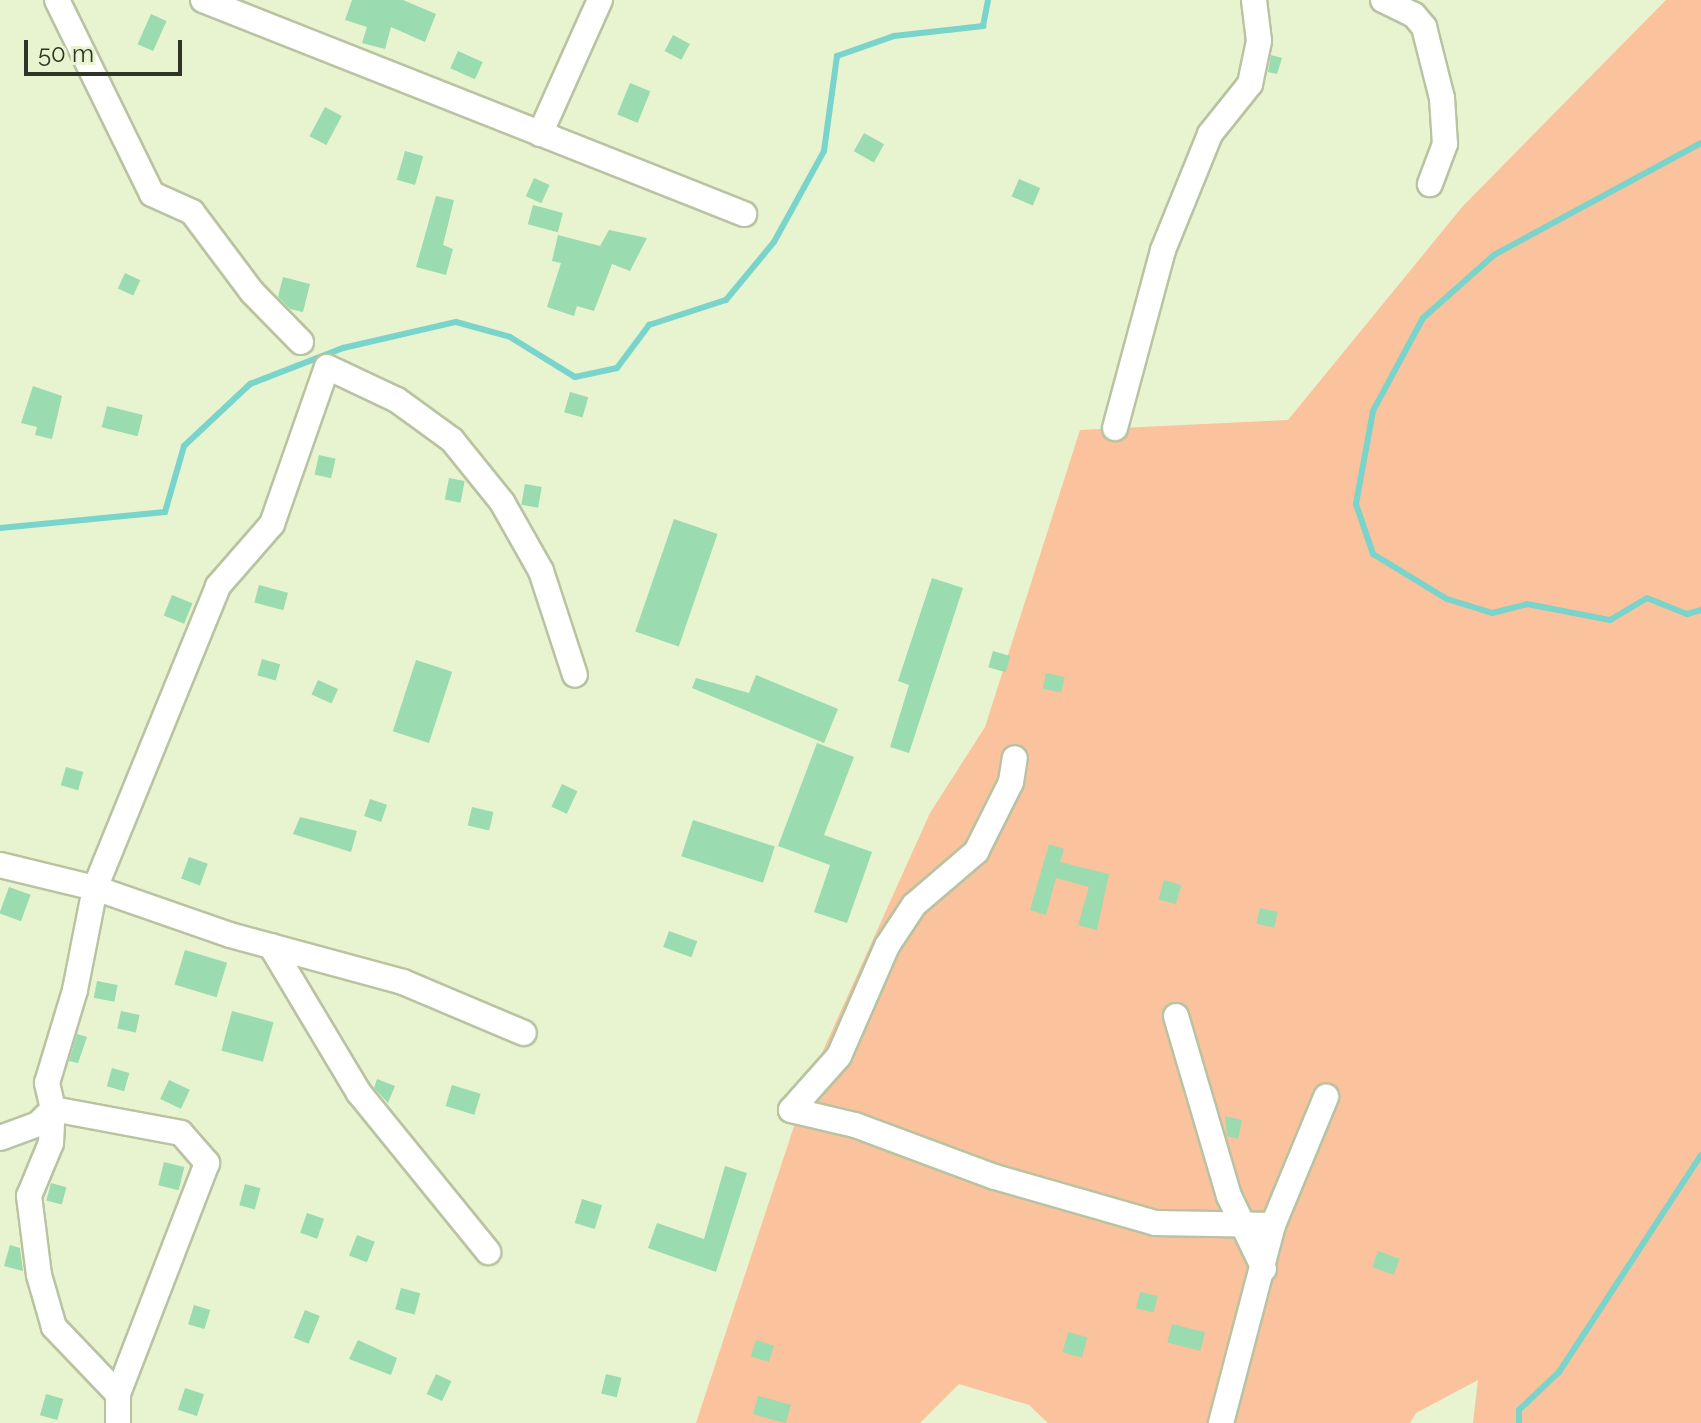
<!DOCTYPE html>
<html>
<head>
<meta charset="utf-8">
<style>
	body { margin:0 }
	#map { position:relative; width:1701px; height:1423px; overflow:hidden; background:#e8f3d0; font-family:Raleway,sans-serif }
	div>[style] { position:absolute }
	[style*='--x'] { left:calc(var(--x)*1px); top:calc(var(--y)*1px); width:calc(var(--w)*1px); rotate:calc(var(--a)*1deg) }
	.green>* { inset:0; background:#fac29d }
	.stream>* { height:6px; margin:-3px; padding:0 3px; transform-origin:3px; border-radius:3px; background:#79d4cc }
	.building>* { inset:0; background:#9adbb0; transform-origin:0 0 }
	.roads { filter:drop-shadow(2px 0 #b9c3a2) drop-shadow(-2px 0 #b9c3a2) drop-shadow(0 2px #b9c3a2) drop-shadow(0 -2px #b9c3a2) }
	.minor>* { height:24px; margin:-12px; padding:0 12px; transform-origin:12px; border-radius:12px; background:#fff }
	span { translate:-50% -50%; white-space:nowrap; text-align:center; line-height:1.15; -webkit-text-stroke:6px #e8f3d0; paint-order:stroke }
	.scale { position:absolute; left:24px; top:40px; width:158px; height:36px; box-sizing:border-box; border:4px solid #303427; border-top:0; padding-left:10px; font-size:24px; line-height:28px; white-space:nowrap; color:#303427; -webkit-text-stroke:6px #e8f3d0; paint-order:stroke }
</style>
</head>
<body>
<div id="map">
	<div class="green">
		<div style="clip-path:polygon(1666px 0,1701px 0,1701px 1423px,1473px 1423px,1478px 1380px,1416px 1413px,1410px 1423px,1048px 1423px,1029px 1405px,959px 1384px,920px 1423px,696px 1423px,808px 1084px,930px 813px,985px 727px,1080px 430px,1288px 420px,1463px 206px)"></div>
	</div>
	<div class="stream">
		<div style="--x:1701;--y:143;--w:235;--a:151.6"></div>
		<div style="--x:1494;--y:255;--w:95;--a:138.4"></div>
		<div style="--x:1423;--y:318;--w:106;--a:118.3"></div>
		<div style="--x:1373;--y:411;--w:95;--a:100.4"></div>
		<div style="--x:1356;--y:504;--w:53;--a:71.2"></div>
		<div style="--x:1373;--y:554;--w:87;--a:31.3"></div>
		<div style="--x:1447;--y:599;--w:47;--a:17.3"></div>
		<div style="--x:1492;--y:613;--w:36;--a:-14"></div>
		<div style="--x:1527;--y:604;--w:85;--a:10.9"></div>
		<div style="--x:1610;--y:620;--w:43;--a:-30.7"></div>
		<div style="--x:1647;--y:598;--w:43;--a:21.8"></div>
		<div style="--x:1687;--y:614;--w:15;--a:-16"></div>
		<div style="--x:0;--y:528;--w:166;--a:-5.5"></div>
		<div style="--x:165;--y:512;--w:69;--a:-73.9"></div>
		<div style="--x:184;--y:446;--w:91;--a:-43.2"></div>
		<div style="--x:250;--y:384;--w:100;--a:-21.2"></div>
		<div style="--x:343;--y:348;--w:116;--a:-13"></div>
		<div style="--x:456;--y:322;--w:56;--a:15.5"></div>
		<div style="--x:510;--y:337;--w:76;--a:31.6"></div>
		<div style="--x:575;--y:377;--w:43;--a:-12.1"></div>
		<div style="--x:617;--y:368;--w:54;--a:-53.3"></div>
		<div style="--x:649;--y:325;--w:81;--a:-18"></div>
		<div style="--x:726;--y:300;--w:75;--a:-50.4"></div>
		<div style="--x:774;--y:242;--w:104;--a:-61.2"></div>
		<div style="--x:824;--y:151;--w:96;--a:-82.2"></div>
		<div style="--x:837;--y:56;--w:60;--a:-19.3"></div>
		<div style="--x:894;--y:36;--w:90;--a:-6.4"></div>
		<div style="--x:983;--y:26;--w:26;--a:-79"></div>
		<div style="--x:1519;--y:1423;--w:13;--a:-90"></div>
		<div style="--x:1519;--y:1410;--w:55;--a:-43.5"></div>
		<div style="--x:1559;--y:1372;--w:259;--a:-56.8"></div>
	</div>
	<div class="building">
		<div style="clip-path:polygon(352px 0,403px 0,436px 14px,425px 42px,391px 27px,385px 49px,362px 43px,367px 27px,345px 20px)"></div>
		<div style="left:151px;top:14px;width:17px;height:33px;rotate:24deg"></div>
		<div style="left:673px;top:35px;width:19px;height:18px;rotate:28deg"></div>
		<div style="left:458px;top:51px;width:27px;height:19px;rotate:24deg"></div>
		<div style="clip-path:polygon(1271px 55px,1282px 58px,1277px 74px,1268px 72px)"></div>
		<div style="left:630px;top:83px;width:22px;height:34px;rotate:22deg"></div>
		<div style="left:325px;top:107px;width:19px;height:33px;rotate:28deg"></div>
		<div style="left:864px;top:133px;width:23px;height:21px;rotate:29deg"></div>
		<div style="left:405px;top:151px;width:19px;height:30px;rotate:16deg"></div>
		<div style="left:534px;top:178px;width:17px;height:20px;rotate:24deg"></div>
		<div style="left:1019px;top:179px;width:23px;height:19px;rotate:23deg"></div>
		<div style="clip-path:polygon(436px 196px,454px 200px,443px 245px,453px 249px,446px 275px,416px 267px)"></div>
		<div style="left:533px;top:205px;width:31px;height:20px;rotate:15deg"></div>
		<div style="clip-path:polygon(609px 230px,647px 238px,630px 271px,612px 264px,594px 311px,577px 306px,574px 316px,547px 307px,561px 263px,552px 261px,558px 235px,600px 246px)"></div>
		<div style="left:125px;top:273px;width:17px;height:17px;rotate:25deg"></div>
		<div style="clip-path:polygon(283px 277px,310px 284px,303px 312px,290px 309px,278px 297px)"></div>
		<div style="clip-path:polygon(33px 386px,62px 396px,52px 439px,35px 435px,37px 427px,21px 423px)"></div>
		<div style="left:570px;top:392px;width:19px;height:21px;rotate:16deg"></div>
		<div style="left:107px;top:406px;width:37px;height:22px;rotate:14deg"></div>
		<div style="left:319px;top:455px;width:17px;height:20px;rotate:13deg"></div>
		<div style="left:449px;top:478px;width:16px;height:22px;rotate:11deg"></div>
		<div style="left:525px;top:484px;width:17px;height:21px;rotate:10deg"></div>
		<div style="left:674px;top:519px;width:46px;height:119px;rotate:19deg"></div>
		<div style="clip-path:polygon(932px 578px,963px 588px,909px 753px,890px 747px,909px 685px,898px 681px)"></div>
		<div style="left:259px;top:585px;width:30px;height:18px;rotate:15deg"></div>
		<div style="left:172px;top:595px;width:22px;height:22px;rotate:22deg"></div>
		<div style="left:993px;top:651px;width:18px;height:17px;rotate:16deg"></div>
		<div style="left:262px;top:659px;width:19px;height:17px;rotate:16deg"></div>
		<div style="left:416px;top:660px;width:38px;height:75px;rotate:18deg"></div>
		<div style="left:1046px;top:673px;width:19px;height:16px;rotate:12deg"></div>
		<div style="clip-path:polygon(756px 675px,838px 709px,824px 743px,692px 688px,696px 678px,749px 693px)"></div>
		<div style="left:318px;top:680px;width:22px;height:16px;rotate:24deg"></div>
		<div style="clip-path:polygon(817px 743px,854px 757px,824px 835px,872px 852px,847px 923px,814px 912px,830px 865px,778px 846px)"></div>
		<div style="left:66px;top:767px;width:18px;height:19px;rotate:16deg"></div>
		<div style="left:562px;top:784px;width:17px;height:25px;rotate:25deg"></div>
		<div style="left:370px;top:799px;width:18px;height:18px;rotate:19deg"></div>
		<div style="left:472px;top:807px;width:22px;height:19px;rotate:13deg"></div>
		<div style="clip-path:polygon(300px 817px,357px 831px,351px 852px,293px 834px)"></div>
		<div style="left:693px;top:820px;width:86px;height:38px;rotate:18deg"></div>
		<div style="clip-path:polygon(1049px 844px,1064px 849px,1060px 862px,1109px 874px,1097px 930px,1078px 925px,1089px 887px,1056px 878px,1046px 915px,1030px 910px)"></div>
		<div style="left:189px;top:857px;width:20px;height:23px;rotate:20deg"></div>
		<div style="left:1164px;top:880px;width:18px;height:20px;rotate:16deg"></div>
		<div style="left:9px;top:887px;width:23px;height:28px;rotate:20deg"></div>
		<div style="left:1260px;top:908px;width:18px;height:16px;rotate:13deg"></div>
		<div style="left:669px;top:931px;width:30px;height:17px;rotate:20deg"></div>
		<div style="left:185px;top:950px;width:44px;height:36px;rotate:17deg"></div>
		<div style="left:97px;top:981px;width:21px;height:17px;rotate:11deg"></div>
		<div style="left:121px;top:1011px;width:19px;height:18px;rotate:12deg"></div>
		<div style="left:232px;top:1011px;width:43px;height:41px;rotate:15deg"></div>
		<div style="clip-path:polygon(77px 1034px,87px 1037px,78px 1063px,69px 1061px)"></div>
		<div style="left:112px;top:1068px;width:18px;height:19px;rotate:16deg"></div>
		<div style="clip-path:polygon(377px 1079px,395px 1086px,388px 1103px,374px 1088px)"></div>
		<div style="left:169px;top:1080px;width:23px;height:21px;rotate:25deg"></div>
		<div style="left:452px;top:1085px;width:30px;height:22px;rotate:17deg"></div>
		<div style="clip-path:polygon(1225px 1116px,1242px 1120px,1238px 1139px,1227px 1136px)"></div>
		<div style="left:164px;top:1162px;width:21px;height:24px;rotate:14deg"></div>
		<div style="clip-path:polygon(725px 1166px,747px 1173px,716px 1272px,648px 1248px,657px 1223px,704px 1239px)"></div>
		<div style="left:51px;top:1183px;width:16px;height:18px;rotate:15deg"></div>
		<div style="left:245px;top:1184px;width:16px;height:22px;rotate:15deg"></div>
		<div style="left:582px;top:1199px;width:21px;height:25px;rotate:17deg"></div>
		<div style="left:307px;top:1213px;width:18px;height:21px;rotate:19deg"></div>
		<div style="left:357px;top:1235px;width:19px;height:22px;rotate:21deg"></div>
		<div style="clip-path:polygon(10px 1245px,20px 1248px,23px 1271px,4px 1266px)"></div>
		<div style="left:1378px;top:1251px;width:23px;height:17px;rotate:20deg"></div>
		<div style="left:401px;top:1288px;width:20px;height:22px;rotate:15deg"></div>
		<div style="left:1140px;top:1292px;width:18px;height:17px;rotate:13deg"></div>
		<div style="left:194px;top:1305px;width:17px;height:20px;rotate:17deg"></div>
		<div style="left:305px;top:1310px;width:16px;height:30px;rotate:22deg"></div>
		<div style="left:1172px;top:1324px;width:34px;height:19px;rotate:14deg"></div>
		<div style="left:1068px;top:1332px;width:20px;height:21px;rotate:15deg"></div>
		<div style="clip-path:polygon(358px 1340px,397px 1358px,391px 1375px,349px 1359px)"></div>
		<div style="left:756px;top:1340px;width:19px;height:17px;rotate:18deg"></div>
		<div style="left:436px;top:1374px;width:17px;height:22px;rotate:25deg"></div>
		<div style="left:606px;top:1374px;width:16px;height:20px;rotate:14deg"></div>
		<div style="left:185px;top:1388px;width:20px;height:23px;rotate:18deg"></div>
		<div style="left:46px;top:1394px;width:18px;height:22px;rotate:16deg"></div>
		<div style="left:758px;top:1396px;width:34px;height:19px;rotate:15deg"></div>
	</div>
	<div class="roads">
		<div class="minor">
			<div style="--x:57;--y:0;--w:216;--a:63.9"></div>
			<div style="--x:152;--y:194;--w:44;--a:24.2"></div>
			<div style="--x:192;--y:212;--w:100;--a:53.1"></div>
			<div style="--x:252;--y:292;--w:70;--a:45.6"></div>
			<div style="--x:203;--y:0;--w:582;--a:21.58"></div>
			<div style="--x:1383;--y:0;--w:34;--a:26"></div>
			<div style="--x:1414;--y:15;--w:16;--a:50"></div>
			<div style="--x:1424;--y:27;--w:73;--a:75.8"></div>
			<div style="--x:1442;--y:98;--w:46;--a:86.3"></div>
			<div style="--x:1445;--y:144;--w:43;--a:110.6"></div>
			<div style="--x:540;--y:134;--w:147;--a:-65.9"></div>
			<div style="--x:1115;--y:428;--w:184;--a:-74.9"></div>
			<div style="--x:1163;--y:250;--w:125;--a:-67.9"></div>
			<div style="--x:1210;--y:134;--w:64;--a:-51.3"></div>
			<div style="--x:1250;--y:84;--w:44;--a:-78.2"></div>
			<div style="--x:1259;--y:41;--w:41;--a:-97"></div>
			<div style="--x:0;--y:865;--w:98;--a:13.6"></div>
			<div style="--x:95;--y:888;--w:143;--a:19.2"></div>
			<div style="--x:230;--y:935;--w:179;--a:15.2"></div>
			<div style="--x:403;--y:982;--w:131;--a:22.9"></div>
			<div style="--x:271;--y:946;--w:171;--a:59.1"></div>
			<div style="--x:359;--y:1093;--w:205;--a:50.9"></div>
			<div style="--x:1176;--y:1016;--w:188;--a:73.6"></div>
			<div style="--x:1229;--y:1196;--w:81;--a:64.4"></div>
			<div style="--x:791;--y:1110;--w:66;--a:13.2"></div>
			<div style="--x:855;--y:1125;--w:149;--a:20.4"></div>
			<div style="--x:995;--y:1177;--w:166;--a:16"></div>
			<div style="--x:1155;--y:1223;--w:118;--a:1"></div>
			<div style="--x:791;--y:1110;--w:72;--a:-48.4"></div>
			<div style="--x:839;--y:1056;--w:120;--a:-66.4"></div>
			<div style="--x:887;--y:946;--w:49;--a:-56.6"></div>
			<div style="--x:914;--y:905;--w:82;--a:-40.5"></div>
			<div style="--x:976;--y:852;--w:78;--a:-63.4"></div>
			<div style="--x:1011;--y:782;--w:24;--a:-81"></div>
			<div style="--x:0;--y:1138;--w:40;--a:-20.2"></div>
			<div style="--x:38;--y:1124;--w:21;--a:-45"></div>
			<div style="--x:53;--y:1109;--w:130;--a:10.6"></div>
			<div style="--x:181;--y:1133;--w:40;--a:49"></div>
			<div style="--x:207;--y:1163;--w:248;--a:111.1"></div>
			<div style="--x:118;--y:1423;--w:29;--a:-90"></div>
			<div style="--x:118;--y:1394;--w:93;--a:-133.7"></div>
			<div style="--x:54;--y:1327;--w:54;--a:-106.1"></div>
			<div style="--x:39;--y:1275;--w:80;--a:-97.2"></div>
			<div style="--x:29;--y:1196;--w:57;--a:-67.5"></div>
			<div style="--x:51;--y:1143;--w:34;--a:-87"></div>
			<div style="--x:53;--y:1109;--w:27;--a:-103"></div>
			<div style="--x:47;--y:1083;--w:97;--a:-73.2"></div>
			<div style="--x:75;--y:990;--w:104;--a:-78.9"></div>
			<div style="--x:95;--y:888;--w:326;--a:-67.8"></div>
			<div style="--x:218;--y:586;--w:82;--a:-48.9"></div>
			<div style="--x:272;--y:524;--w:166;--a:-70.7"></div>
			<div style="--x:327;--y:367;--w:77;--a:25.2"></div>
			<div style="--x:397;--y:400;--w:68;--a:36"></div>
			<div style="--x:452;--y:440;--w:80;--a:51.1"></div>
			<div style="--x:502;--y:502;--w:79;--a:60.5"></div>
			<div style="--x:541;--y:571;--w:109;--a:71.9"></div>
			<div style="--x:1221;--y:1423;--w:205;--a:-75.3"></div>
			<div style="--x:1273;--y:1225;--w:139;--a:-67.5"></div>
		</div>
	</div>
	<div class="scale">50 m</div>
</div>
</body>
</html>
